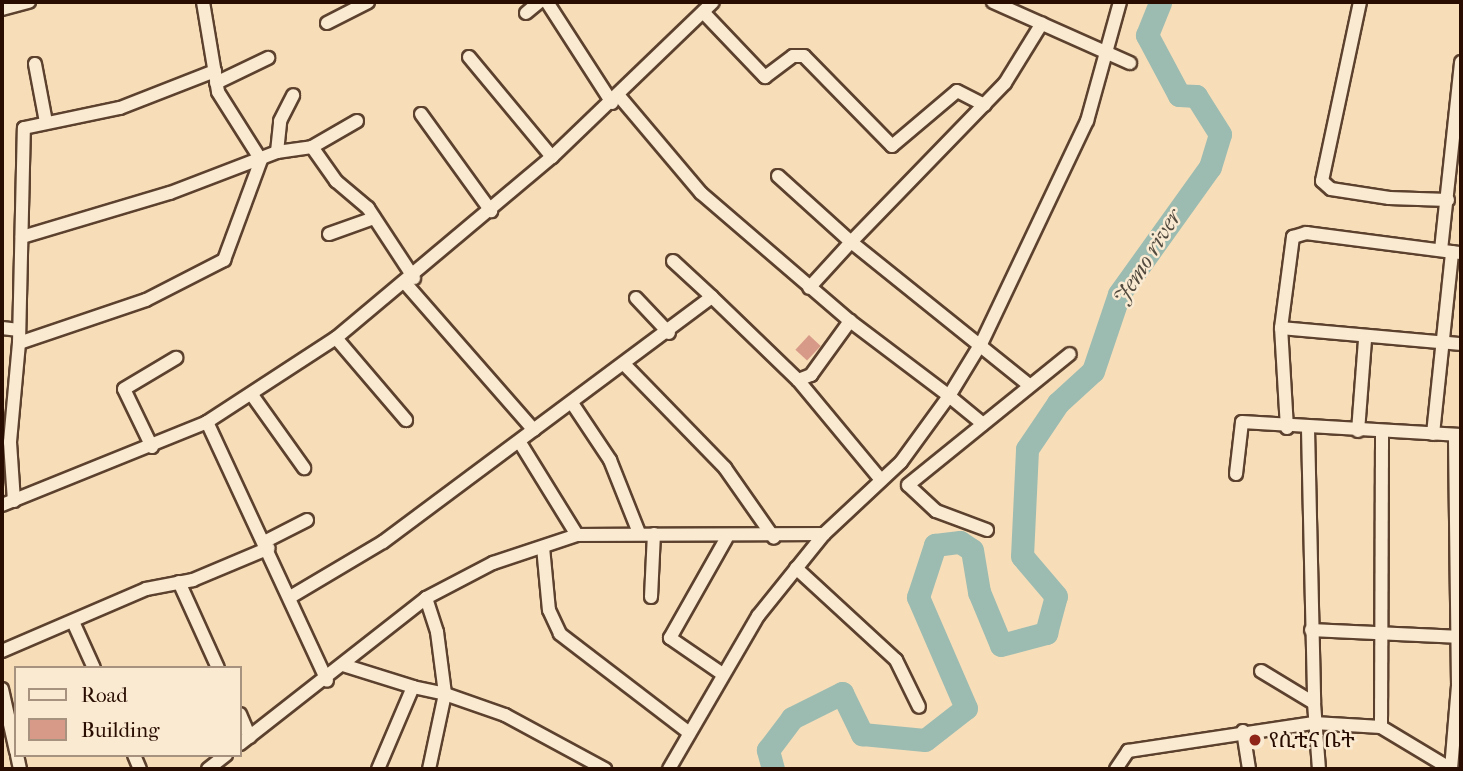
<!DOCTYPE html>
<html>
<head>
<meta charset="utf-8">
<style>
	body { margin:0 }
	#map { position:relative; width:1463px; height:771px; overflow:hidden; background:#f7deb9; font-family:"IM FELL French Canon","Noto Serif Ethiopic",serif }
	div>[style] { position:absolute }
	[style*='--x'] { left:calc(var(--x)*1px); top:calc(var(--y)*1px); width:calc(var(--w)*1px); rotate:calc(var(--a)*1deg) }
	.river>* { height:23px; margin:-11.5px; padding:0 11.5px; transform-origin:11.5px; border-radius:11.5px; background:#9dbcb1 }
	.building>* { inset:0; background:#d89a88; transform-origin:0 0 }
	.roads { filter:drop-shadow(2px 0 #5c412e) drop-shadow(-2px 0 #5c412e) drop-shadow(0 2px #5c412e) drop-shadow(0 -2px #5c412e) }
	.minor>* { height:12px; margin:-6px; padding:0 6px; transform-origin:6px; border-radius:6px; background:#faead2 }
	.dots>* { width:19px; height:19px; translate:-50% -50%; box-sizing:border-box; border:4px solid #faead2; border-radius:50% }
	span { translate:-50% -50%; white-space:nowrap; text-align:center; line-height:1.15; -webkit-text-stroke:5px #faead2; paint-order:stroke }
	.poi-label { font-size:21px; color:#290d00 }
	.left { translate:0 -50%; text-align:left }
	.water-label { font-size:23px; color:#524a3e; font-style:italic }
	.frame { position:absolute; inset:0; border:4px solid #290d00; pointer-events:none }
	.legend { position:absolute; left:14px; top:666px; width:228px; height:91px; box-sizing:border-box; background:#faead2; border:2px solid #a6927e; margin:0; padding:9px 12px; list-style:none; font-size:21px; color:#290d00 }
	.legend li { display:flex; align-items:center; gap:14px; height:35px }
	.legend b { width:35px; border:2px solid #a6927e }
</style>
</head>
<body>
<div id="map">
	<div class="river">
		<div style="--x:773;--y:769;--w:20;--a:-105"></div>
		<div style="--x:768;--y:750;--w:40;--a:-53"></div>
		<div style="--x:792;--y:718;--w:56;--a:-26.6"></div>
		<div style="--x:842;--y:693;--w:46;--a:64"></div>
		<div style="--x:862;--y:734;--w:63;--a:5.4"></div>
		<div style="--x:925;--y:740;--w:52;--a:-38"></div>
		<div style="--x:966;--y:708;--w:121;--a:-113.4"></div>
		<div style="--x:918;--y:597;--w:55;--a:-71.9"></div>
		<div style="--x:935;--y:545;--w:25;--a:-7"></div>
		<div style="--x:960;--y:542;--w:14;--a:34"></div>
		<div style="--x:972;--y:550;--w:43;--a:80.5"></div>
		<div style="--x:979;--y:592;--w:57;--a:67.5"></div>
		<div style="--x:1001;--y:645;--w:47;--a:-14.9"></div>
		<div style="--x:1046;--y:633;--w:38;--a:-75"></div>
		<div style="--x:1056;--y:596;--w:52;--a:-130.4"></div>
		<div style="--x:1022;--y:556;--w:107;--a:-87.3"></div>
		<div style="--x:1027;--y:449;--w:55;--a:-56"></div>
		<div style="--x:1058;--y:403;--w:47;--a:-42.4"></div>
		<div style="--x:1093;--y:371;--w:81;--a:-71.3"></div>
		<div style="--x:1119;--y:294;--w:156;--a:-54.4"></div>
		<div style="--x:1210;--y:167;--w:34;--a:-73"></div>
		<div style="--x:1220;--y:134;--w:45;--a:-122.3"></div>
		<div style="--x:1196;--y:96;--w:17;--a:-177"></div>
		<div style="--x:1179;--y:95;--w:68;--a:-118.1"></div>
		<div style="--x:1147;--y:35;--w:35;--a:-68"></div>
	</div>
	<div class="building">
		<div style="left:809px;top:335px;width:16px;height:20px;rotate:43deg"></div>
	</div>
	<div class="roads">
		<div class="minor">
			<div style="--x:203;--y:2;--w:91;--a:80.5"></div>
			<div style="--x:218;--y:92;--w:80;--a:57.7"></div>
			<div style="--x:547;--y:2;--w:120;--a:57.2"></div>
			<div style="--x:993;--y:2;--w:150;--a:24"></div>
			<div style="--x:1360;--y:2;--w:183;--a:102"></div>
			<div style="--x:1322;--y:181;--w:12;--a:42"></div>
			<div style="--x:1331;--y:189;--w:59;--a:8.8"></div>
			<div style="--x:1389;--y:198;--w:59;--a:1.9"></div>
			<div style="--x:2;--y:9;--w:28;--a:-15"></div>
			<div style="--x:703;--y:12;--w:90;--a:46.4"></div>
			<div style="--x:765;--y:77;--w:35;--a:-37"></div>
			<div style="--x:793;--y:56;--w:11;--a:0"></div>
			<div style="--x:804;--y:56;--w:126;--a:45.6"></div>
			<div style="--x:892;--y:146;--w:85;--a:-40.2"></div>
			<div style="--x:957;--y:91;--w:31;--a:27"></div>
			<div style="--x:526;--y:13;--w:17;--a:-40"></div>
			<div style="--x:327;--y:23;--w:46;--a:-27.1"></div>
			<div style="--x:469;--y:57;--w:130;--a:50.3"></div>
			<div style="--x:35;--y:64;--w:59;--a:79.3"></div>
			<div style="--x:216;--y:83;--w:58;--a:-25.7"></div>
			<div style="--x:619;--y:96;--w:127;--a:49.8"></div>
			<div style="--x:701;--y:193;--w:196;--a:40.7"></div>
			<div style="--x:850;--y:321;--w:124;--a:37.1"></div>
			<div style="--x:949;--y:396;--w:63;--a:-58.6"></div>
			<div style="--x:982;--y:342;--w:245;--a:-64.6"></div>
			<div style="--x:1087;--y:121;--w:123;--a:-74.5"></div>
			<div style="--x:421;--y:114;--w:120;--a:54.2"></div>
			<div style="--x:312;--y:147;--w:52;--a:-30"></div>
			<div style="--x:277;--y:152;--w:31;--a:-84"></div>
			<div style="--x:280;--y:121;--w:29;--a:-63"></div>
			<div style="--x:778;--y:176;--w:98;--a:42.1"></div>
			<div style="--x:851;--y:242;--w:62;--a:132.4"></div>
			<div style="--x:329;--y:234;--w:48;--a:-19.6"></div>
			<div style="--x:22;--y:237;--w:154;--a:-16.6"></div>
			<div style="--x:170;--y:193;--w:115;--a:-21"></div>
			<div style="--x:277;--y:152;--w:35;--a:-8"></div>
			<div style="--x:312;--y:147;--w:42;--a:54.8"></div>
			<div style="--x:336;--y:181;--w:42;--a:40.2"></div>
			<div style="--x:368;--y:208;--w:84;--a:56.7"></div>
			<div style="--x:1441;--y:250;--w:189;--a:-83.9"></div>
			<div style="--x:673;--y:261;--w:53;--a:42.7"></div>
			<div style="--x:406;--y:284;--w:194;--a:48.8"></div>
			<div style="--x:636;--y:298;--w:48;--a:46.7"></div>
			<div style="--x:2;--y:328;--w:17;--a:7"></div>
			<div style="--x:1281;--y:328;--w:181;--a:5.1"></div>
			<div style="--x:336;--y:338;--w:108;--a:49.5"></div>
			<div style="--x:19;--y:343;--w:215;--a:-88.7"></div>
			<div style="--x:24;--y:128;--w:98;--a:-11.8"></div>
			<div style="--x:120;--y:108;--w:102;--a:-21.3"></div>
			<div style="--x:625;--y:365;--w:144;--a:45.8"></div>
			<div style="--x:725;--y:468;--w:85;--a:55"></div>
			<div style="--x:798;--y:380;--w:130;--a:50.3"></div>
			<div style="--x:1029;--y:385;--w:228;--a:-141.2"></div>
			<div style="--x:851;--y:242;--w:221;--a:-45.9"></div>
			<div style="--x:1005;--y:83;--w:70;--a:-58.3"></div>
			<div style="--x:252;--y:395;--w:90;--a:54.5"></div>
			<div style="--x:572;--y:403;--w:69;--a:56.3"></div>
			<div style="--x:610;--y:460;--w:79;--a:68.3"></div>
			<div style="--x:207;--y:422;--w:285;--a:65.1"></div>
			<div style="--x:1287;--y:428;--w:100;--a:-93.4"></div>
			<div style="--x:1281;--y:328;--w:92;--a:-82.5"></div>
			<div style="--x:1293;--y:237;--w:14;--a:-17"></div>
			<div style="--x:1306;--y:233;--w:156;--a:7.4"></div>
			<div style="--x:1308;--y:429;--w:274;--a:88.7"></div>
			<div style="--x:1358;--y:431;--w:92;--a:-85.6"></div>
			<div style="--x:1433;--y:434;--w:183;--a:-84"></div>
			<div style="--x:152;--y:447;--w:64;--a:-115.8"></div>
			<div style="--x:124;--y:389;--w:61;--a:-30.8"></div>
			<div style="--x:1236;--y:474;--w:52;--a:-83.4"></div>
			<div style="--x:1242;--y:422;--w:219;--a:3.4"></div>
			<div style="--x:14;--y:501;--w:59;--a:-93.9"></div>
			<div style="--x:10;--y:442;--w:99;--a:-84.8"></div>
			<div style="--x:19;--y:343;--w:134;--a:-18.7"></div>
			<div style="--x:146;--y:300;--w:88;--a:-27.1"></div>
			<div style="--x:224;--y:260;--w:107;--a:-69.7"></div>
			<div style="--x:2;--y:505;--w:221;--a:-22"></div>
			<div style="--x:207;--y:422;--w:154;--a:-33.1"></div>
			<div style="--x:336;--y:338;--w:282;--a:-40"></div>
			<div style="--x:552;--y:157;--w:223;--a:-43.9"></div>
			<div style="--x:987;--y:530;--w:54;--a:-159.6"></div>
			<div style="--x:936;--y:511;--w:38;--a:-137"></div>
			<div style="--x:908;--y:485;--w:208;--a:-39"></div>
			<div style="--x:824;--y:534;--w:105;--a:-43.1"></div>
			<div style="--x:901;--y:462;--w:82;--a:-54"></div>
			<div style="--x:949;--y:396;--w:44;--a:39.5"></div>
			<div style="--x:577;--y:535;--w:247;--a:-0.2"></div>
			<div style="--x:824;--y:534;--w:105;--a:128.8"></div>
			<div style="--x:758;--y:616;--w:177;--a:120.2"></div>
			<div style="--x:266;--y:541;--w:46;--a:-27.1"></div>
			<div style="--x:543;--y:547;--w:63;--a:84.6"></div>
			<div style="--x:549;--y:610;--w:26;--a:65"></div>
			<div style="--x:560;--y:634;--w:161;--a:37.4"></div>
			<div style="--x:796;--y:568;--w:136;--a:42.6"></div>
			<div style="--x:896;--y:660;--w:52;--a:63.9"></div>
			<div style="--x:179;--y:582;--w:94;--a:65.6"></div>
			<div style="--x:292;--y:596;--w:106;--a:-30.7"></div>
			<div style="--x:383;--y:542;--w:410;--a:-36.7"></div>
			<div style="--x:712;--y:297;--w:120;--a:44"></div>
			<div style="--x:798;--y:380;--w:14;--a:-21"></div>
			<div style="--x:811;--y:375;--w:67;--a:-54.2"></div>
			<div style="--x:651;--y:597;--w:63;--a:-87.3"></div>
			<div style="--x:426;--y:598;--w:36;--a:72"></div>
			<div style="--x:437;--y:632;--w:63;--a:82.6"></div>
			<div style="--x:445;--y:694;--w:64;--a:19.3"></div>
			<div style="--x:505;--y:715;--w:114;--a:28.4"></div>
			<div style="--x:74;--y:624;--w:48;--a:65.6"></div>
			<div style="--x:1311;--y:630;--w:150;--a:2.7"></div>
			<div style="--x:2;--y:651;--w:157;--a:-23.3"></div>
			<div style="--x:146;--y:589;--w:48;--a:-10.8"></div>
			<div style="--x:193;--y:580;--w:82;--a:-22.8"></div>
			<div style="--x:343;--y:665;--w:73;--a:17.4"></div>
			<div style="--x:413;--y:687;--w:89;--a:113.1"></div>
			<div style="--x:1261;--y:671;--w:62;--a:31.1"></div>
			<div style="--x:1314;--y:703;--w:66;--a:85.7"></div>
			<div style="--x:721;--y:673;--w:62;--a:-145.5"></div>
			<div style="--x:670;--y:638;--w:114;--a:-60.5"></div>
			<div style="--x:413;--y:687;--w:33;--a:12"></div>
			<div style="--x:445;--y:694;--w:77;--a:102"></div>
			<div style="--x:2;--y:689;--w:64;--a:77.3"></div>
			<div style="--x:240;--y:714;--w:25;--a:67"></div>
			<div style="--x:1381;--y:727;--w:294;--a:-89.8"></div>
			<div style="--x:1243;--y:731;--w:38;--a:81"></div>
			<div style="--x:240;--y:744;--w:236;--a:-38.1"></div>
			<div style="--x:426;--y:598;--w:76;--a:-27.6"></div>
			<div style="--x:493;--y:563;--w:89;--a:-18.4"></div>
			<div style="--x:577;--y:535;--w:110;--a:-121.7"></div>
			<div style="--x:17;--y:755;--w:14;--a:78"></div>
			<div style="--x:134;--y:755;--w:15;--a:67"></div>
			<div style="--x:208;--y:769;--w:23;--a:-38"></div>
			<div style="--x:1116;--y:769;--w:22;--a:-56"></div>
			<div style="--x:1128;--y:751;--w:188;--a:-8.6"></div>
			<div style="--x:1314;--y:723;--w:67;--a:3.4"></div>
			<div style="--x:1381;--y:727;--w:82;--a:31"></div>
			<div style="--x:1451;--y:769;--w:84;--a:-85.2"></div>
			<div style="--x:1458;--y:685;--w:250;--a:-90.7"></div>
		</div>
	</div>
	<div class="dots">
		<div style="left:1255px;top:740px;background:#8f2418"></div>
	</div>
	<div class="poi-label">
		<span class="left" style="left:1269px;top:740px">የሲቲና ቤት</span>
	</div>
	<div class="water-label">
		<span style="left:1148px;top:257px;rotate:-58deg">Jemo river</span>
	</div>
	<div class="frame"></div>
	<ul class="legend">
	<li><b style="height:9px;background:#faead2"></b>Road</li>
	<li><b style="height:19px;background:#d89a88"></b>Building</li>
	</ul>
</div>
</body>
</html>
